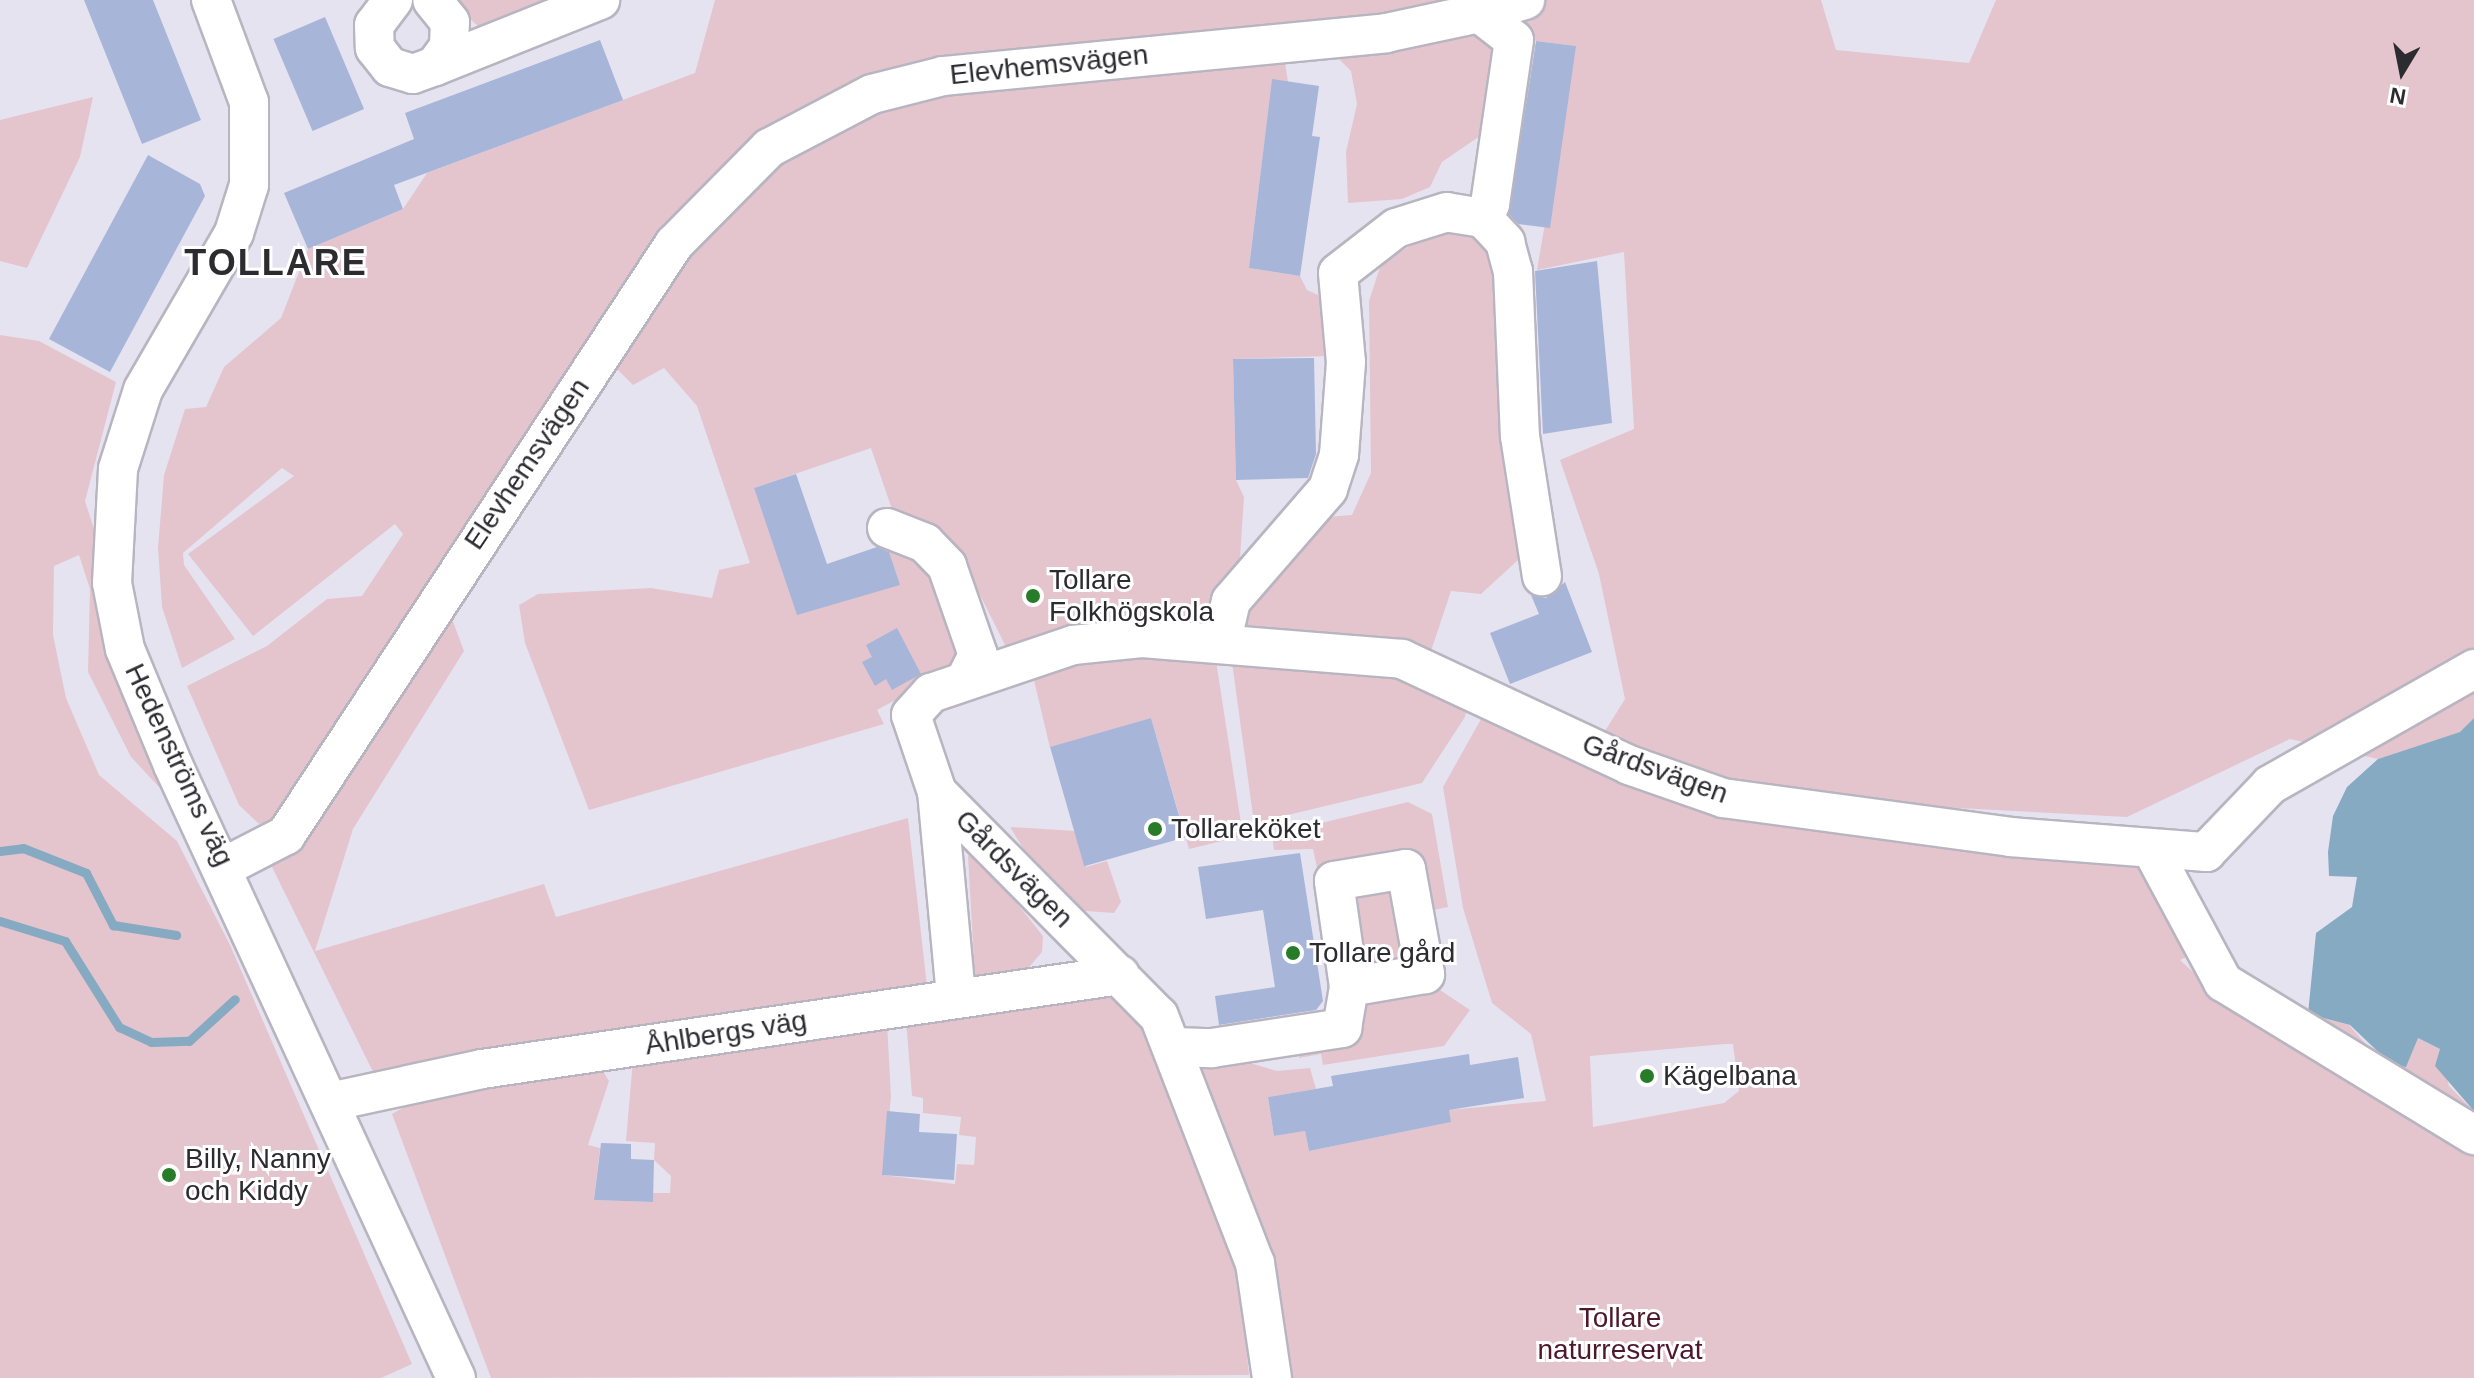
<!DOCTYPE html>
<html>
<head>
<meta charset="utf-8">
<style>
	body { margin:0 }
	#map { position:relative; width:2474px; height:1378px; overflow:hidden; background:#e6e3f0; font-family:Helvetica,sans-serif }
	div>[style] { position:absolute }
	[style*='--x'] { left:calc(var(--x)*1px); top:calc(var(--y)*1px); width:calc(var(--w)*1px); rotate:calc(var(--a)*1deg) }
	.green>* { inset:0; background:#e4c5cd; transform-origin:0 0 }
	.water>* { inset:0; background:#86aac2 }
	.stream>* { height:9px; margin:-4.5px; padding:0 4.5px; transform-origin:4.5px; border-radius:4.5px; background:#86aac2 }
	.building>* { inset:0; background:#a7b5d8; transform-origin:0 0 }
	.roads { filter:drop-shadow(2px 0 #b8b5c1) drop-shadow(-2px 0 #b8b5c1) drop-shadow(0 2px #b8b5c1) drop-shadow(0 -2px #b8b5c1) }
	.minor>* { height:38px; margin:-19px; padding:0 19px; transform-origin:19px; border-radius:19px; background:#fff }
	.dots>* { width:22px; height:22px; translate:-50% -50%; box-sizing:border-box; border:4px solid #fff; border-radius:50% }
	span { translate:-50% -50%; white-space:nowrap; text-align:center; line-height:1.15; -webkit-text-stroke:6px #fff; paint-order:stroke }
	.street-label { font-size:28px; color:#2c2b30 }
	.poi-label { font-size:28px; color:#2c2b30 }
	.left { translate:0 -50%; text-align:left }
	.park-label { font-size:28px; color:#4d182b }
	.district-label { font-size:36px; color:#2c2b30; font-weight:700; letter-spacing:2px }
	.north { position:absolute; left:2362px; top:32px; width:80px; height:80px; -webkit-text-stroke:6px #fff; paint-order:stroke; rotate:190deg; font-size:22px; font-weight:700; line-height:32px; text-align:center; color:#2c2b30 }
	.north::after { content:''; display:block; margin:auto; width:28px; height:36px; background:#2c2b30; clip-path:polygon(50% 0,100% 100%,50% 72%,0 100%) }
</style>
</head>
<body>
<div id="map">
	<div class="green">
		<div style="clip-path:polygon(450px 0,560px 0,480px 28px)"></div>
		<div style="clip-path:polygon(715px 0,1821px 0,1836px 50px,1969px 63px,1996px 0,2474px 0,2474px 718px,2461px 732px,2378px 759px,2290px 739px,2127px 817px,1899px 805px,1689px 774px,1600px 739px,1625px 699px,1599px 574px,1560px 460px,1634px 429px,1624px 252px,1537px 270px,1575px 46px,1529px 40px,1531px 27px,1514px 26px,1283px 50px,1288px 82px,1272px 80px,1249px 268px,1300px 276px,1307px 290px,1329px 300px,1331px 356px,1233px 359px,1236px 480px,1244px 497px,1239px 574px,1191px 624px,1011px 657px,955px 545px,897px 524px,871px 448px,754px 488px,797px 614px,899px 585px,886px 544px,932px 563px,957px 624px,958px 666px,877px 710px,884px 724px,589px 810px,525px 643px,519px 605px,538px 594px,651px 588px,712px 598px,719px 570px,750px 563px,697px 406px,664px 368px,633px 385px,614px 366px,277px 819px,259px 824px,239px 805px,187px 686px,267px 646px,327px 599px,362px 596px,403px 534px,395px 524px,253px 636px,188px 554px,294px 476px,282px 468px,183px 553px,184px 565px,235px 639px,182px 668px,162px 607px,158px 548px,164px 475px,185px 409px,206px 407px,224px 367px,281px 318px,308px 249px,403px 209px,427px 173px,695px 73px)"></div>
		<div style="clip-path:polygon(1488px 33px,1504px 43px,1496px 125px,1442px 162px,1430px 187px,1402px 199px,1348px 203px,1346px 152px,1357px 104px,1351px 71px,1327px 47px)"></div>
		<div style="clip-path:polygon(93px 97px,80px 157px,27px 268px,0 261px,0 120px)"></div>
		<div style="clip-path:polygon(1437px 229px,1473px 234px,1498px 266px,1528px 551px,1481px 594px,1451px 591px,1430px 654px,1231px 629px,1327px 517px,1352px 515px,1371px 473px,1369px 301px,1381px 264px)"></div>
		<div style="clip-path:polygon(0 335px,39px 341px,116px 382px,85px 501px,174px 776px,159px 787px,131px 757px,88px 672px,90px 589px,79px 555px,54px 566px,53px 635px,66px 698px,99px 775px,177px 841px,230px 945px,412px 1364px,381px 1378px,0 1378px)"></div>
		<div style="clip-path:polygon(452px 619px,464px 651px,353px 829px,315px 951px,544px 884px,556px 917px,908px 818px,927px 986px,376px 1078px,272px 867px)"></div>
		<div style="clip-path:polygon(1215px 654px,1243px 836px,1189px 849px,1151px 718px,1050px 748px,1033px 676px,1078px 659px)"></div>
		<div style="clip-path:polygon(1231px 655px,1408px 674px,1469px 698px,1465px 717px,1422px 783px,1254px 823px)"></div>
		<div style="clip-path:polygon(evenodd,1486px 710px,1624px 774px,2149px 859px,2196px 952px,2180px 960px,2238px 1013px,2308px 1014px,2349px 1025px,2377px 1057px,2418px 1038px,2440px 1049px,2449px 1086px,2474px 1111px,2474px 1378px,1284px 1378px,1190px 1065px,1236px 1059px,1277px 1071px,1310px 1068px,1316px 1089px,1268px 1097px,1274px 1136px,1305px 1131px,1309px 1151px,1450px 1122px,1449px 1110px,1546px 1101px,1531px 1034px,1492px 1003px,1463px 908px,1443px 787px,1486px 710px,1725px 1044px,1733px 1044px,1739px 1091px,1724px 1103px,1593px 1127px,1590px 1056px,1725px 1044px)"></div>
		<div style="clip-path:polygon(1408px 802px,1432px 814px,1448px 907px,1429px 911px,1419px 857px,1318px 873px,1313px 849px,1274px 850px,1272px 835px)"></div>
		<div style="clip-path:polygon(1010px 827px,1075px 831px,1086px 867px,1107px 861px,1121px 902px,1114px 913px,1086px 911px,1050px 892px)"></div>
		<div style="clip-path:polygon(974px 850px,1043px 936px,1042px 952px,1024px 973px,975px 979px,968px 856px)"></div>
		<div style="left:1401px;top:881px;width:90px;height:52px;rotate:81deg"></div>
		<div style="clip-path:polygon(1431px 984px,1470px 1010px,1444px 1046px,1323px 1065px,1321px 1054px,1299px 1058px,1297px 1046px,1361px 1035px,1357px 1004px)"></div>
		<div style="clip-path:polygon(1056px 994px,1127px 995px,1147px 1012px,1238px 1265px,1249px 1375px,491px 1378px,392px 1114px,423px 1096px,599px 1065px,609px 1081px,588px 1145px,600px 1148px,594px 1200px,653px 1202px,653px 1193px,670px 1193px,671px 1176px,654px 1160px,655px 1143px,626px 1141px,633px 1059px,887px 1022px,891px 1097px,883px 1175px,955px 1184px,957px 1164px,974px 1165px,976px 1137px,959px 1135px,961px 1117px,923px 1113px,923px 1098px,912px 1096px,906px 1019px)"></div>
	</div>
	<div class="water">
		<div style="clip-path:polygon(2474px 718px,2474px 1111px,2435px 1066px,2440px 1049px,2418px 1038px,2406px 1067px,2392px 1065px,2350px 1025px,2308px 1014px,2316px 933px,2352px 907px,2357px 877px,2329px 876px,2328px 852px,2333px 816px,2347px 787px,2378px 759px,2460px 732px)"></div>
	</div>
	<div class="stream">
		<div style="--x:0;--y:851;--w:23;--a:-7"></div>
		<div style="--x:23;--y:848;--w:68;--a:21.6"></div>
		<div style="--x:86;--y:873;--w:59;--a:62.6"></div>
		<div style="--x:113;--y:925;--w:64;--a:9"></div>
		<div style="--x:0;--y:921;--w:68;--a:17.1"></div>
		<div style="--x:65;--y:941;--w:102;--a:57.9"></div>
		<div style="--x:119;--y:1027;--w:35;--a:25"></div>
		<div style="--x:151;--y:1042;--w:38;--a:-2"></div>
		<div style="--x:189;--y:1041;--w:62;--a:-42.4"></div>
	</div>
	<div class="building">
		<div style="clip-path:polygon(84px 0,153px 0,201px 120px,142px 144px)"></div>
		<div style="left:325px;top:17px;width:100px;height:56px;rotate:67deg"></div>
		<div style="clip-path:polygon(600px 40px,623px 100px,394px 185px,403px 209px,308px 249px,284px 193px,414px 139px,405px 113px)"></div>
		<div style="clip-path:polygon(1536px 41px,1576px 46px,1550px 228px,1518px 224px,1509px 214px)"></div>
		<div style="clip-path:polygon(1272px 79px,1319px 86px,1312px 136px,1320px 137px,1300px 276px,1249px 268px)"></div>
		<div style="clip-path:polygon(148px 155px,200px 184px,205px 196px,110px 372px,49px 339px)"></div>
		<div style="clip-path:polygon(1597px 261px,1612px 423px,1543px 434px,1535px 271px)"></div>
		<div style="clip-path:polygon(1314px 358px,1316px 454px,1308px 478px,1236px 480px,1233px 359px)"></div>
		<div style="clip-path:polygon(796px 474px,827px 564px,877px 547px,889px 552px,900px 585px,797px 615px,754px 488px)"></div>
		<div style="clip-path:polygon(1565px 582px,1592px 652px,1510px 684px,1490px 633px,1539px 614px,1531px 595px,1546px 598px)"></div>
		<div style="clip-path:polygon(897px 628px,921px 674px,892px 690px,886px 679px,875px 686px,862px 662px,872px 657px,866px 645px)"></div>
		<div style="left:1151px;top:718px;width:124px;height:105px;rotate:74deg"></div>
		<div style="clip-path:polygon(1300px 853px,1323px 1001px,1316px 1010px,1219px 1025px,1215px 996px,1275px 987px,1263px 910px,1206px 919px,1198px 867px)"></div>
		<div style="clip-path:polygon(1469px 1054px,1470px 1065px,1518px 1057px,1524px 1098px,1449px 1110px,1451px 1122px,1309px 1151px,1305px 1131px,1274px 1136px,1268px 1097px,1333px 1086px,1331px 1076px)"></div>
		<div style="clip-path:polygon(887px 1111px,920px 1114px,919px 1132px,957px 1134px,954px 1180px,882px 1175px)"></div>
		<div style="clip-path:polygon(601px 1143px,631px 1144px,631px 1159px,654px 1160px,653px 1202px,594px 1200px)"></div>
	</div>
	<div class="roads">
		<div class="minor">
			<div style="--x:211;--y:0;--w:109;--a:69.6"></div>
			<div style="--x:249;--y:102;--w:83;--a:90"></div>
			<div style="--x:249;--y:185;--w:50;--a:107.4"></div>
			<div style="--x:234;--y:233;--w:181;--a:120.1"></div>
			<div style="--x:143;--y:390;--w:83;--a:107.6"></div>
			<div style="--x:118;--y:469;--w:114;--a:93"></div>
			<div style="--x:112;--y:583;--w:67;--a:78.9"></div>
			<div style="--x:125;--y:649;--w:126;--a:67.5"></div>
			<div style="--x:173;--y:765;--w:675;--a:65.22"></div>
			<div style="--x:393;--y:0;--w:31;--a:127"></div>
			<div style="--x:374;--y:25;--w:23;--a:88"></div>
			<div style="--x:375;--y:48;--w:24;--a:52"></div>
			<div style="--x:390;--y:67;--w:24;--a:17"></div>
			<div style="--x:413;--y:74;--w:23;--a:-20"></div>
			<div style="--x:435;--y:66;--w:24;--a:-54"></div>
			<div style="--x:449;--y:47;--w:25;--a:-88"></div>
			<div style="--x:450;--y:22;--w:28;--a:-129"></div>
			<div style="--x:1479;--y:13;--w:48;--a:-15.8"></div>
			<div style="--x:435;--y:66;--w:178;--a:-21.8"></div>
			<div style="--x:1483;--y:218;--w:33;--a:47"></div>
			<div style="--x:1505;--y:242;--w:30;--a:75"></div>
			<div style="--x:1513;--y:271;--w:165;--a:87.6"></div>
			<div style="--x:1520;--y:436;--w:142;--a:81.1"></div>
			<div style="--x:887;--y:528;--w:41;--a:21.5"></div>
			<div style="--x:925;--y:543;--w:32;--a:46"></div>
			<div style="--x:947;--y:566;--w:94;--a:70.8"></div>
			<div style="--x:978;--y:655;--w:29;--a:117"></div>
			<div style="--x:937;--y:792;--w:315;--a:45.3"></div>
			<div style="--x:1159;--y:1016;--w:265;--a:68.8"></div>
			<div style="--x:1255;--y:1263;--w:116;--a:81.6"></div>
			<div style="--x:2152;--y:850;--w:150;--a:61.7"></div>
			<div style="--x:2223;--y:982;--w:294;--a:31.4"></div>
			<div style="--x:226;--y:866;--w:68;--a:-27.3"></div>
			<div style="--x:286;--y:835;--w:707;--a:-56.71"></div>
			<div style="--x:674;--y:244;--w:135;--a:-45.3"></div>
			<div style="--x:769;--y:148;--w:116;--a:-27.7"></div>
			<div style="--x:872;--y:94;--w:73;--a:-14.2"></div>
			<div style="--x:943;--y:76;--w:445;--a:-5.5"></div>
			<div style="--x:1386;--y:33;--w:95;--a:-12.1"></div>
			<div style="--x:1479;--y:13;--w:44;--a:37.6"></div>
			<div style="--x:1514;--y:40;--w:166;--a:98.3"></div>
			<div style="--x:1490;--y:204;--w:16;--a:117"></div>
			<div style="--x:1483;--y:218;--w:36;--a:-171"></div>
			<div style="--x:1447;--y:212;--w:53;--a:162.6"></div>
			<div style="--x:1396;--y:228;--w:73;--a:142.2"></div>
			<div style="--x:1338;--y:273;--w:89;--a:84.9"></div>
			<div style="--x:1346;--y:362;--w:93;--a:94.3"></div>
			<div style="--x:1339;--y:455;--w:36;--a:108"></div>
			<div style="--x:1328;--y:489;--w:148;--a:130.9"></div>
			<div style="--x:1231;--y:601;--w:44;--a:103.1"></div>
			<div style="--x:956;--y:996;--w:205;--a:-95.3"></div>
			<div style="--x:937;--y:792;--w:81;--a:-108.7"></div>
			<div style="--x:911;--y:715;--w:30;--a:-48"></div>
			<div style="--x:931;--y:693;--w:150;--a:-18.7"></div>
			<div style="--x:1073;--y:645;--w:69;--a:-5.8"></div>
			<div style="--x:1142;--y:638;--w:261;--a:4.6"></div>
			<div style="--x:1402;--y:659;--w:251;--a:25"></div>
			<div style="--x:1629;--y:765;--w:100;--a:19.3"></div>
			<div style="--x:1723;--y:798;--w:290;--a:7.7"></div>
			<div style="--x:2010;--y:837;--w:197;--a:4.4"></div>
			<div style="--x:2206;--y:852;--w:93;--a:-46.3"></div>
			<div style="--x:2270;--y:785;--w:235;--a:-29.6"></div>
			<div style="--x:1174;--y:1047;--w:38;--a:2"></div>
			<div style="--x:1212;--y:1048;--w:132;--a:-8.7"></div>
			<div style="--x:1342;--y:1028;--w:42;--a:-80.3"></div>
			<div style="--x:1349;--y:987;--w:107;--a:-98.1"></div>
			<div style="--x:1334;--y:881;--w:73;--a:-9.5"></div>
			<div style="--x:1406;--y:869;--w:107;--a:79.7"></div>
			<div style="--x:1425;--y:974;--w:77;--a:170.3"></div>
			<div style="--x:334;--y:1101;--w:151;--a:-12.2"></div>
			<div style="--x:482;--y:1069;--w:645;--a:-8.38"></div>
		</div>
	</div>
	<div class="dots">
		<div style="left:1033px;top:596px;background:#287c29"></div>
		<div style="left:1155px;top:829px;background:#287c29"></div>
		<div style="left:1293px;top:953px;background:#287c29"></div>
		<div style="left:1647px;top:1076px;background:#287c29"></div>
		<div style="left:169px;top:1175px;background:#287c29"></div>
	</div>
	<div class="street-label">
		<span style="left:1049px;top:65px;rotate:-6deg">Elevhemsvägen</span>
		<span style="left:527px;top:464px;rotate:-56deg">Elevhemsvägen</span>
		<span style="left:179px;top:765px;rotate:65deg">Hedenströms väg</span>
		<span style="left:1655px;top:769px;rotate:20deg">Gårdsvägen</span>
		<span style="left:1014px;top:869px;rotate:45deg">Gårdsvägen</span>
		<span style="left:726px;top:1033px;rotate:-9deg">Åhlbergs väg</span>
	</div>
	<div class="poi-label">
		<span class="left" style="left:1049px;top:596px">Tollare<br>Folkhögskola</span>
		<span class="left" style="left:1171px;top:829px">Tollareköket</span>
		<span class="left" style="left:1309px;top:953px">Tollare gård</span>
		<span class="left" style="left:1663px;top:1076px">Kägelbana</span>
		<span class="left" style="left:185px;top:1175px">Billy, Nanny<br>och Kiddy</span>
	</div>
	<div class="park-label">
		<span style="left:1620px;top:1334px">Tollare<br>naturreservat</span>
	</div>
	<div class="district-label">
		<span style="left:276px;top:263px">TOLLARE</span>
	</div>
	<div class="north">N</div>
</div>
</body>
</html>
